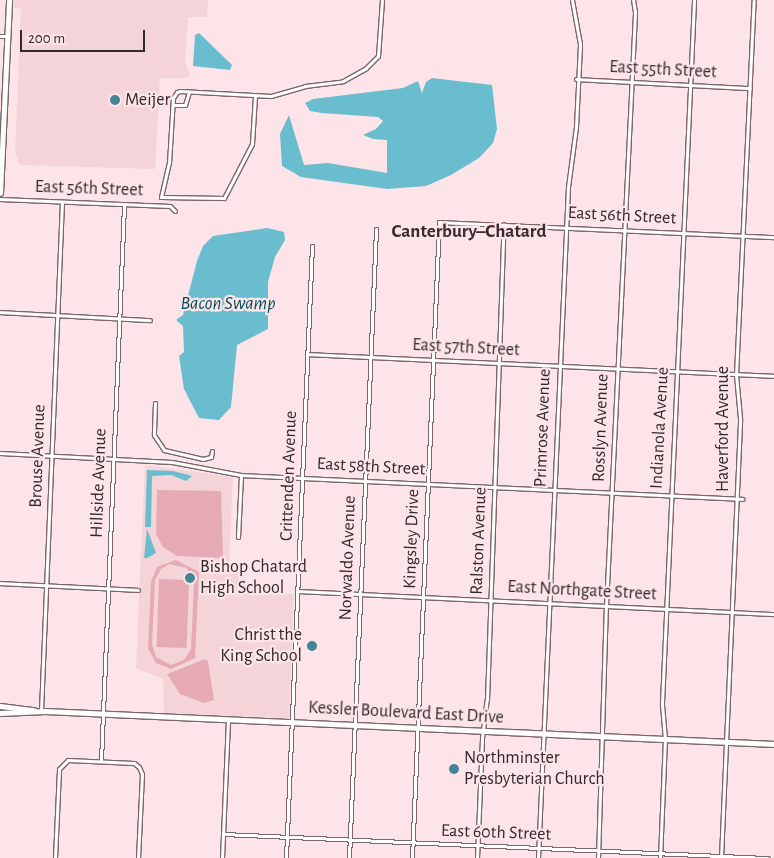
<!DOCTYPE html>
<html>
<head>
<meta charset="utf-8">
<style>
	body { margin:0 }
	#map { position:relative; width:774px; height:858px; overflow:hidden; background:#fde4e8; font-family:"Alegreya Sans",sans-serif }
	div>[style] { position:absolute }
	[style*='--x'] { left:calc(var(--x)*1px); top:calc(var(--y)*1px); width:calc(var(--w)*1px); rotate:calc(var(--a)*1deg) }
	.built>* { inset:0; background:#f4d4d8 }
	.green>* { inset:0; background:#e6aab4; transform-origin:0 0 }
	.water>* { inset:0; background:#6abccf }
	.roads { filter:drop-shadow(1px 0 #7b6669) drop-shadow(-1px 0 #7b6669) drop-shadow(0 1px #7b6669) drop-shadow(0 -1px #7b6669) }
	.street>* { height:3px; margin:-1.5px; padding:0 1.5px; transform-origin:1.5px; border-radius:1.5px; background:#fff }
	.primary>* { height:5px; margin:-2.5px; padding:0 2.5px; transform-origin:2.5px; border-radius:2.5px; background:#fff }
	.dots>* { width:14px; height:14px; translate:-50% -50%; box-sizing:border-box; border:2px solid #fde4e8; border-radius:50% }
	span { translate:-50% -50%; white-space:nowrap; text-align:center; line-height:1.15; -webkit-text-stroke:4.5px #fde4e8; paint-order:stroke }
	.street-label { font-size:18px; color:#32292a }
	.poi-label { font-size:18px; color:#32292a }
	.left { translate:0 -50%; text-align:left }
	.right { translate:-100% -50%; text-align:right }
	.neighbourhood-label { font-size:19px; color:#3c2a2d; font-weight:700 }
	.water-label { font-size:19px; color:#014f5c; font-style:italic }
	.scale { position:absolute; left:20px; top:30px; width:125px; height:22px; box-sizing:border-box; border:2px solid #32292a; border-top:0; padding-left:6px; font-size:15px; line-height:18px; white-space:nowrap; color:#32292a; -webkit-text-stroke:4px #fde4e8; paint-order:stroke }
</style>
</head>
<body>
<div id="map">
	<div class="built">
		<div style="clip-path:polygon(14px 0,208px 0,207px 17px,188px 17px,185px 62px,190px 74px,187px 78px,160px 78px,155px 169px,20px 165px,15px 153px,21px 9px,14px 8px)"></div>
		<div style="clip-path:polygon(145px 465px,233px 477px,229px 564px,240px 565px,238px 592px,294px 594px,289px 718px,164px 713px,163px 679px,136px 668px)"></div>
	</div>
	<div class="green">
		<div style="clip-path:polygon(157px 490px,221px 491px,223px 558px,177px 556px,163px 547px,156px 534px)"></div>
		<div style="clip-path:polygon(evenodd,176px 560px,199px 572px,195px 658px,171px 669px,156px 663px,148px 648px,151px 582px,157px 567px,176px 560px,169px 564px,187px 568px,194px 584px,191px 649px,184px 660px,171px 665px,156px 657px,152px 644px,155px 580px,161px 569px,169px 564px)"></div>
		<div style="left:159px;top:579px;width:30px;height:68px;rotate:2deg"></div>
		<div style="clip-path:polygon(205px 659px,208px 661px,214px 700px,204px 703px,180px 694px,167px 674px)"></div>
	</div>
	<div class="water">
		<div style="clip-path:polygon(199px 33px,232px 65px,230px 70px,193px 66px,195px 35px)"></div>
		<div style="clip-path:polygon(432px 78px,492px 85px,497px 129px,493px 143px,479px 158px,451px 175px,426px 186px,387px 189px,301px 177px,282px 166px,280px 134px,289px 115px,304px 165px,328px 163px,387px 173px,387px 140px,373px 139px,363px 135px,376px 129px,383px 121px,378px 117px,322px 113px,310px 111px,305px 103px,313px 99px,403px 88px,418px 81px,422px 93px,426px 82px)"></div>
		<div style="clip-path:polygon(267px 228px,284px 232px,285px 240px,275px 257px,268px 282px,268px 329px,237px 345px,231px 407px,219px 420px,199px 418px,184px 389px,179px 356px,184px 352px,183px 326px,176px 320px,183px 315px,197px 261px,203px 246px,213px 236px)"></div>
		<div style="clip-path:polygon(147px 470px,173px 471px,192px 476px,186px 481px,171px 475px,152px 476px,151px 527px,145px 527px)"></div>
		<div style="clip-path:polygon(147px 529px,156px 553px,147px 558px,144px 558px)"></div>
	</div>
	<div class="roads">
		<div class="street">
			<div style="--x:0;--y:36;--w:7;--a:0"></div>
			<div style="--x:576;--y:79;--w:174;--a:3"></div>
			<div style="--x:255;--y:96;--w:48;--a:93.6"></div>
			<div style="--x:252;--y:144;--w:61;--a:117.4"></div>
			<div style="--x:224;--y:198;--w:63;--a:-179.1"></div>
			<div style="--x:161;--y:197;--w:35;--a:-77"></div>
			<div style="--x:169;--y:163;--w:65;--a:-86.5"></div>
			<div style="--x:173;--y:98;--w:7;--a:-56"></div>
			<div style="--x:177;--y:92;--w:3;--a:-18"></div>
			<div style="--x:180;--y:91;--w:91;--a:3.1"></div>
			<div style="--x:271;--y:96;--w:35;--a:-16"></div>
			<div style="--x:305;--y:86;--w:38;--a:-7"></div>
			<div style="--x:343;--y:81;--w:26;--a:-29"></div>
			<div style="--x:366;--y:68;--w:17;--a:-45"></div>
			<div style="--x:378;--y:56;--w:56;--a:-85.9"></div>
			<div style="--x:173;--y:105;--w:12;--a:0"></div>
			<div style="--x:185;--y:105;--w:14;--a:-73"></div>
			<div style="--x:0;--y:199;--w:170;--a:2.4"></div>
			<div style="--x:170;--y:206;--w:7;--a:45"></div>
			<div style="--x:0;--y:312;--w:150;--a:3.1"></div>
			<div style="--x:307;--y:354;--w:468;--a:2.7"></div>
			<div style="--x:155;--y:403;--w:32;--a:92"></div>
			<div style="--x:154;--y:435;--w:18;--a:56"></div>
			<div style="--x:164;--y:450;--w:40;--a:13"></div>
			<div style="--x:203;--y:459;--w:8;--a:-14"></div>
			<div style="--x:211;--y:457;--w:6;--a:-81"></div>
			<div style="--x:0;--y:453;--w:172;--a:3"></div>
			<div style="--x:172;--y:462;--w:70;--a:10.7"></div>
			<div style="--x:241;--y:475;--w:502;--a:2.74"></div>
			<div style="--x:238;--y:537;--w:62;--a:-87.2"></div>
			<div style="--x:0;--y:583;--w:138;--a:2.9"></div>
			<div style="--x:299;--y:591;--w:476;--a:2.8"></div>
			<div style="--x:41;--y:711;--w:509;--a:-87.64"></div>
			<div style="--x:101;--y:761;--w:556;--a:-87.63"></div>
			<div style="--x:223;--y:834;--w:545;--a:2.53"></div>
			<div style="--x:55;--y:858;--w:89;--a:-87.4"></div>
			<div style="--x:59;--y:769;--w:13;--a:-45"></div>
			<div style="--x:68;--y:760;--w:66;--a:2.6"></div>
			<div style="--x:134;--y:763;--w:6;--a:39"></div>
			<div style="--x:139;--y:767;--w:8;--a:67"></div>
			<div style="--x:142;--y:774;--w:84;--a:92.7"></div>
			<div style="--x:222;--y:858;--w:138;--a:-87.5"></div>
			<div style="--x:286;--y:858;--w:613;--a:-87.57"></div>
			<div style="--x:349;--y:858;--w:630;--a:-87.54"></div>
			<div style="--x:412;--y:858;--w:637;--a:-87.57"></div>
			<div style="--x:439;--y:222;--w:335;--a:2.6"></div>
			<div style="--x:477;--y:858;--w:120;--a:-87.6"></div>
			<div style="--x:482;--y:738;--w:38;--a:-83"></div>
			<div style="--x:487;--y:700;--w:476;--a:-88"></div>
			<div style="--x:538;--y:858;--w:672;--a:-87.44"></div>
			<div style="--x:568;--y:187;--w:61;--a:-82.4"></div>
			<div style="--x:576;--y:127;--w:83;--a:-87.2"></div>
			<div style="--x:580;--y:44;--w:45;--a:-100.3"></div>
			<div style="--x:598;--y:858;--w:252;--a:-88.2"></div>
			<div style="--x:606;--y:606;--w:595;--a:-87.2"></div>
			<div style="--x:635;--y:12;--w:12;--a:-99"></div>
			<div style="--x:660;--y:858;--w:119;--a:-87.6"></div>
			<div style="--x:665;--y:739;--w:36;--a:-95"></div>
			<div style="--x:662;--y:703;--w:704;--a:-87.39"></div>
			<div style="--x:721;--y:858;--w:440;--a:-87.5"></div>
			<div style="--x:740;--y:418;--w:43;--a:-95.3"></div>
			<div style="--x:736;--y:375;--w:375;--a:-87.3"></div>
		</div>
		<div class="primary">
			<div style="--x:0;--y:193;--w:193;--a:-87.3"></div>
			<div style="--x:0;--y:706;--w:34;--a:7"></div>
			<div style="--x:0;--y:713;--w:45;--a:-2.5"></div>
			<div style="--x:45;--y:711;--w:730;--a:2.59"></div>
		</div>
	</div>
	<div class="dots">
		<div style="left:115px;top:100px;background:#428695"></div>
		<div style="left:190px;top:578px;background:#428695"></div>
		<div style="left:312px;top:646px;background:#428695"></div>
		<div style="left:454px;top:769px;background:#428695"></div>
	</div>
	<div class="street-label">
		<span style="left:663px;top:70px;rotate:3deg">East 55th Street</span>
		<span style="left:89px;top:189px;rotate:2deg">East 56th Street</span>
		<span style="left:622px;top:216px;rotate:3deg">East 56th Street</span>
		<span style="left:466px;top:348px;rotate:3deg">East 57th Street</span>
		<span style="left:543px;top:428px;rotate:-88deg">Primrose Avenue</span>
		<span style="left:601px;top:428px;rotate:-88deg">Rosslyn Avenue</span>
		<span style="left:660px;top:428px;rotate:-87deg">Indianola Avenue</span>
		<span style="left:723px;top:429px;rotate:-90deg">Haverford Avenue</span>
		<span style="left:38px;top:456px;rotate:-88deg">Brouse Avenue</span>
		<span style="left:371px;top:467px;rotate:3deg">East 58th Street</span>
		<span style="left:289px;top:476px;rotate:-88deg">Crittenden Avenue</span>
		<span style="left:99px;top:483px;rotate:-88deg">Hillside Avenue</span>
		<span style="left:412px;top:539px;rotate:-88deg">Kingsley Drive</span>
		<span style="left:479px;top:541px;rotate:-88deg">Ralston Avenue</span>
		<span style="left:348px;top:558px;rotate:-88deg">Norwaldo Avenue</span>
		<span style="left:582px;top:591px;rotate:3deg">East Northgate Street</span>
		<span style="left:406px;top:713px;rotate:3deg">Kessler Boulevard East Drive</span>
		<span style="left:496px;top:833px;rotate:2deg">East 60th Street</span>
	</div>
	<div class="poi-label">
		<span class="left" style="left:125px;top:100px">Meijer</span>
		<span class="left" style="left:200px;top:578px">Bishop Chatard<br>High School</span>
		<span class="right" style="left:302px;top:646px">Christ the<br>King School</span>
		<span class="left" style="left:464px;top:769px">Northminster<br>Presbyterian Church</span>
	</div>
	<div class="neighbourhood-label">
		<span style="left:469px;top:232px">Canterbury–Chatard</span>
	</div>
	<div class="water-label">
		<span style="left:228px;top:304px">Bacon Swamp</span>
	</div>
	<div class="scale">200 m</div>
</div>
</body>
</html>
